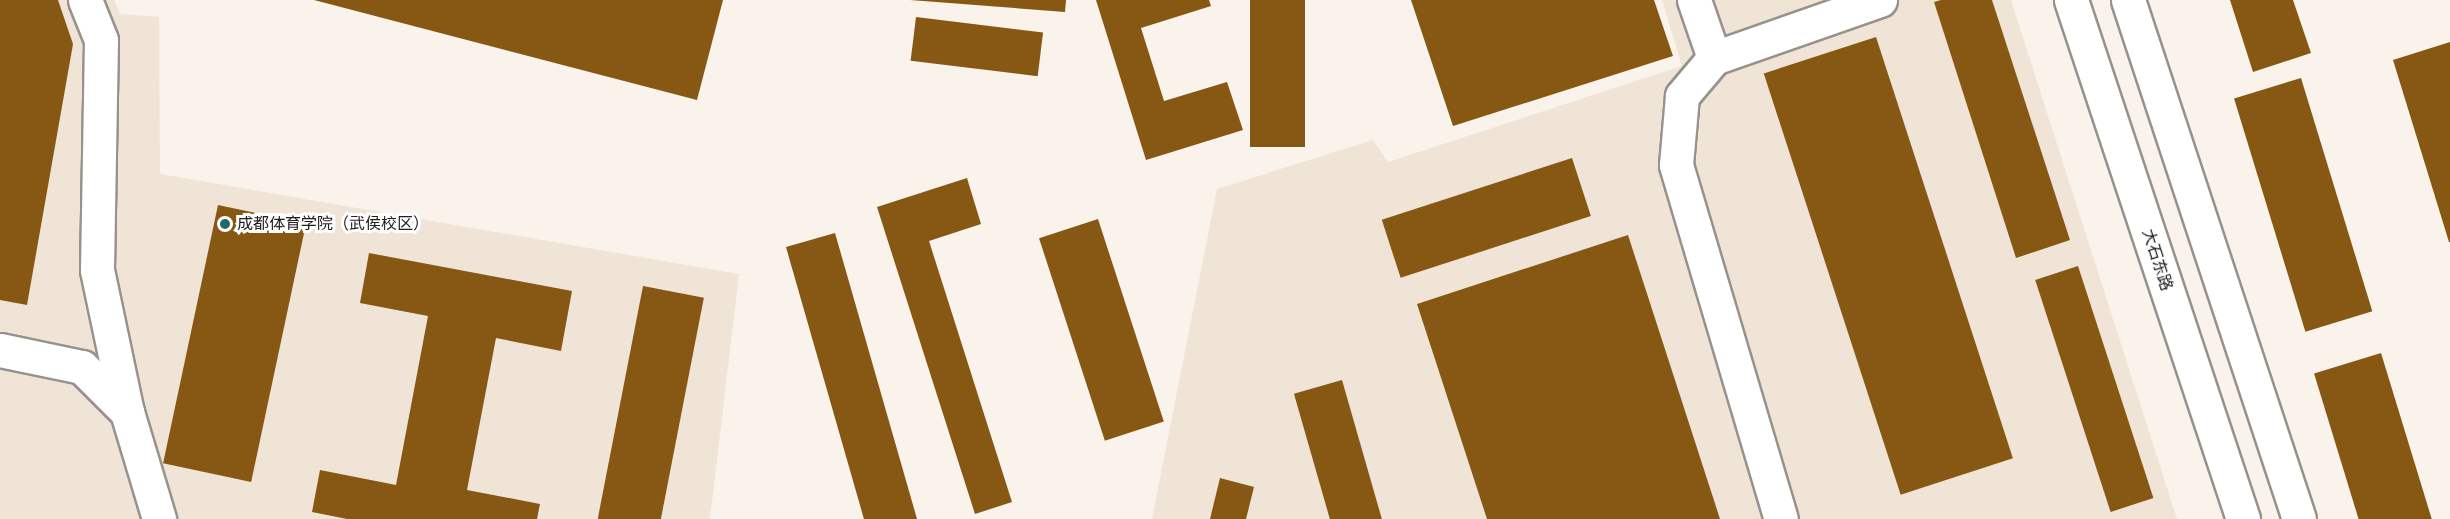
<!DOCTYPE html>
<html>
<head>
<meta charset="utf-8">
<style>
	body { margin:0 }
	#map { position:relative; width:2450px; height:519px; overflow:hidden; background:#f9f3eb; font-family:"Source Sans 3","Noto Sans SC",sans-serif }
	div>[style] { position:absolute }
	[style*='--x'] { left:calc(var(--x)*1px); top:calc(var(--y)*1px); width:calc(var(--w)*1px); rotate:calc(var(--a)*1deg) }
	.built>* { inset:0; background:#f0e4d7 }
	.building>* { inset:0; background:#865813; transform-origin:0 0 }
	.roads { filter:drop-shadow(2px 0 #97928b) drop-shadow(-2px 0 #97928b) drop-shadow(0 2px #97928b) drop-shadow(0 -2px #97928b) }
	.minor>* { height:33px; margin:-16.5px; padding:0 16.5px; transform-origin:16.5px; border-radius:16.5px; background:#fff }
	.major>* { height:33px; margin:-16.5px; padding:0 16.5px; transform-origin:16.5px; border-radius:16.5px; background:#fff }
	.dots>* { width:16px; height:16px; translate:-50% -50%; box-sizing:border-box; border:3px solid #fff; border-radius:50% }
	span { translate:-50% -50%; white-space:nowrap; text-align:center; line-height:1.15; -webkit-text-stroke:6px #fff; paint-order:stroke }
	.poi-label { font-size:16px; color:#211e1c }
	.left { translate:0 -50%; text-align:left }
	.street-label { font-size:16px; color:#211e1c }
</style>
</head>
<body>
<div id="map">
	<div class="built">
		<div style="clip-path:polygon(0 0,114px 0,120px 14px,159px 17px,160px 174px,739px 274px,710px 519px,0 519px)"></div>
		<div style="clip-path:polygon(1662px 0,2011px 0,2177px 519px,1152px 519px,1217px 189px,1373px 140px,1388px 162px,1682px 66px)"></div>
	</div>
	<div class="building">
		<div style="clip-path:polygon(0 0,58px 0,73px 44px,27px 305px,0 300px)"></div>
		<div style="clip-path:polygon(314px 0,723px 0,697px 100px)"></div>
		<div style="clip-path:polygon(910px 0,1066px 0,1065px 12px)"></div>
		<div style="clip-path:polygon(1096px 0,1209px 0,1211px 6px,1141px 28px,1164px 101px,1227px 82px,1243px 130px,1146px 160px)"></div>
		<div style="left:1250px;top:0;width:55px;height:147px"></div>
		<div style="clip-path:polygon(1411px 0,1654px 0,1673px 56px,1453px 126px)"></div>
		<div style="clip-path:polygon(1941px 0,1992px 0,2070px 240px,2016px 258px,1934px 2px)"></div>
		<div style="clip-path:polygon(2230px 0,2293px 0,2311px 53px,2253px 72px)"></div>
		<div style="left:916px;top:17px;width:128px;height:44px;rotate:7deg"></div>
		<div style="left:1876px;top:37px;width:443px;height:118px;rotate:72deg"></div>
		<div style="clip-path:polygon(2450px 42px,2450px 242px,2449px 242px,2393px 60px)"></div>
		<div style="left:2301px;top:78px;width:244px;height:70px;rotate:73deg"></div>
		<div style="left:1572px;top:158px;width:61px;height:200px;rotate:72deg"></div>
		<div style="clip-path:polygon(967px 178px,981px 224px,929px 241px,1012px 502px,975px 514px,877px 207px)"></div>
		<div style="left:218px;top:205px;width:90px;height:264px;rotate:12deg"></div>
		<div style="left:1098px;top:219px;width:213px;height:62px;rotate:72deg"></div>
		<div style="left:835px;top:233px;width:298px;height:51px;rotate:74deg"></div>
		<div style="clip-path:polygon(1628px 235px,1720px 519px,1487px 519px,1417px 304px)"></div>
		<div style="clip-path:polygon(369px 253px,572px 291px,561px 351px,496px 338px,467px 490px,540px 504px,537px 519px,347px 519px,312px 512px,320px 470px,396px 485px,428px 316px,360px 303px)"></div>
		<div style="left:2078px;top:266px;width:244px;height:45px;rotate:72deg"></div>
		<div style="left:643px;top:286px;width:62px;height:237px;rotate:11deg"></div>
		<div style="left:2381px;top:353px;width:174px;height:70px;rotate:73deg"></div>
		<div style="left:1342px;top:380px;width:145px;height:50px;rotate:74deg"></div>
		<div style="clip-path:polygon(1220px 478px,1254px 487px,1246px 519px,1210px 519px)"></div>
	</div>
	<div class="roads">
		<div class="minor">
			<div style="--x:85;--y:0;--w:43;--a:68.2"></div>
			<div style="--x:101;--y:40;--w:230;--a:91"></div>
			<div style="--x:97;--y:270;--w:145;--a:78.1"></div>
			<div style="--x:127;--y:412;--w:112;--a:73.3"></div>
			<div style="--x:1694;--y:0;--w:61;--a:71"></div>
			<div style="--x:1714;--y:58;--w:176;--a:-19.3"></div>
			<div style="--x:1714;--y:58;--w:50;--a:130.1"></div>
			<div style="--x:1682;--y:96;--w:69;--a:95"></div>
			<div style="--x:1676;--y:165;--w:369;--a:73.5"></div>
			<div style="--x:0;--y:350;--w:84;--a:11.7"></div>
			<div style="--x:82;--y:367;--w:64;--a:45"></div>
		</div>
		<div class="major">
			<div style="--x:2071;--y:0;--w:547;--a:71.66"></div>
			<div style="--x:2128;--y:0;--w:546;--a:71.76"></div>
		</div>
	</div>
	<div class="dots">
		<div style="left:225px;top:224px;background:#206a65"></div>
	</div>
	<div class="poi-label">
		<span class="left" style="left:237px;top:224px">成都体育学院（武侯校区）</span>
	</div>
	<div class="street-label">
		<span style="left:2157px;top:260px;rotate:72deg">大石东路</span>
	</div>
</div>
</body>
</html>
